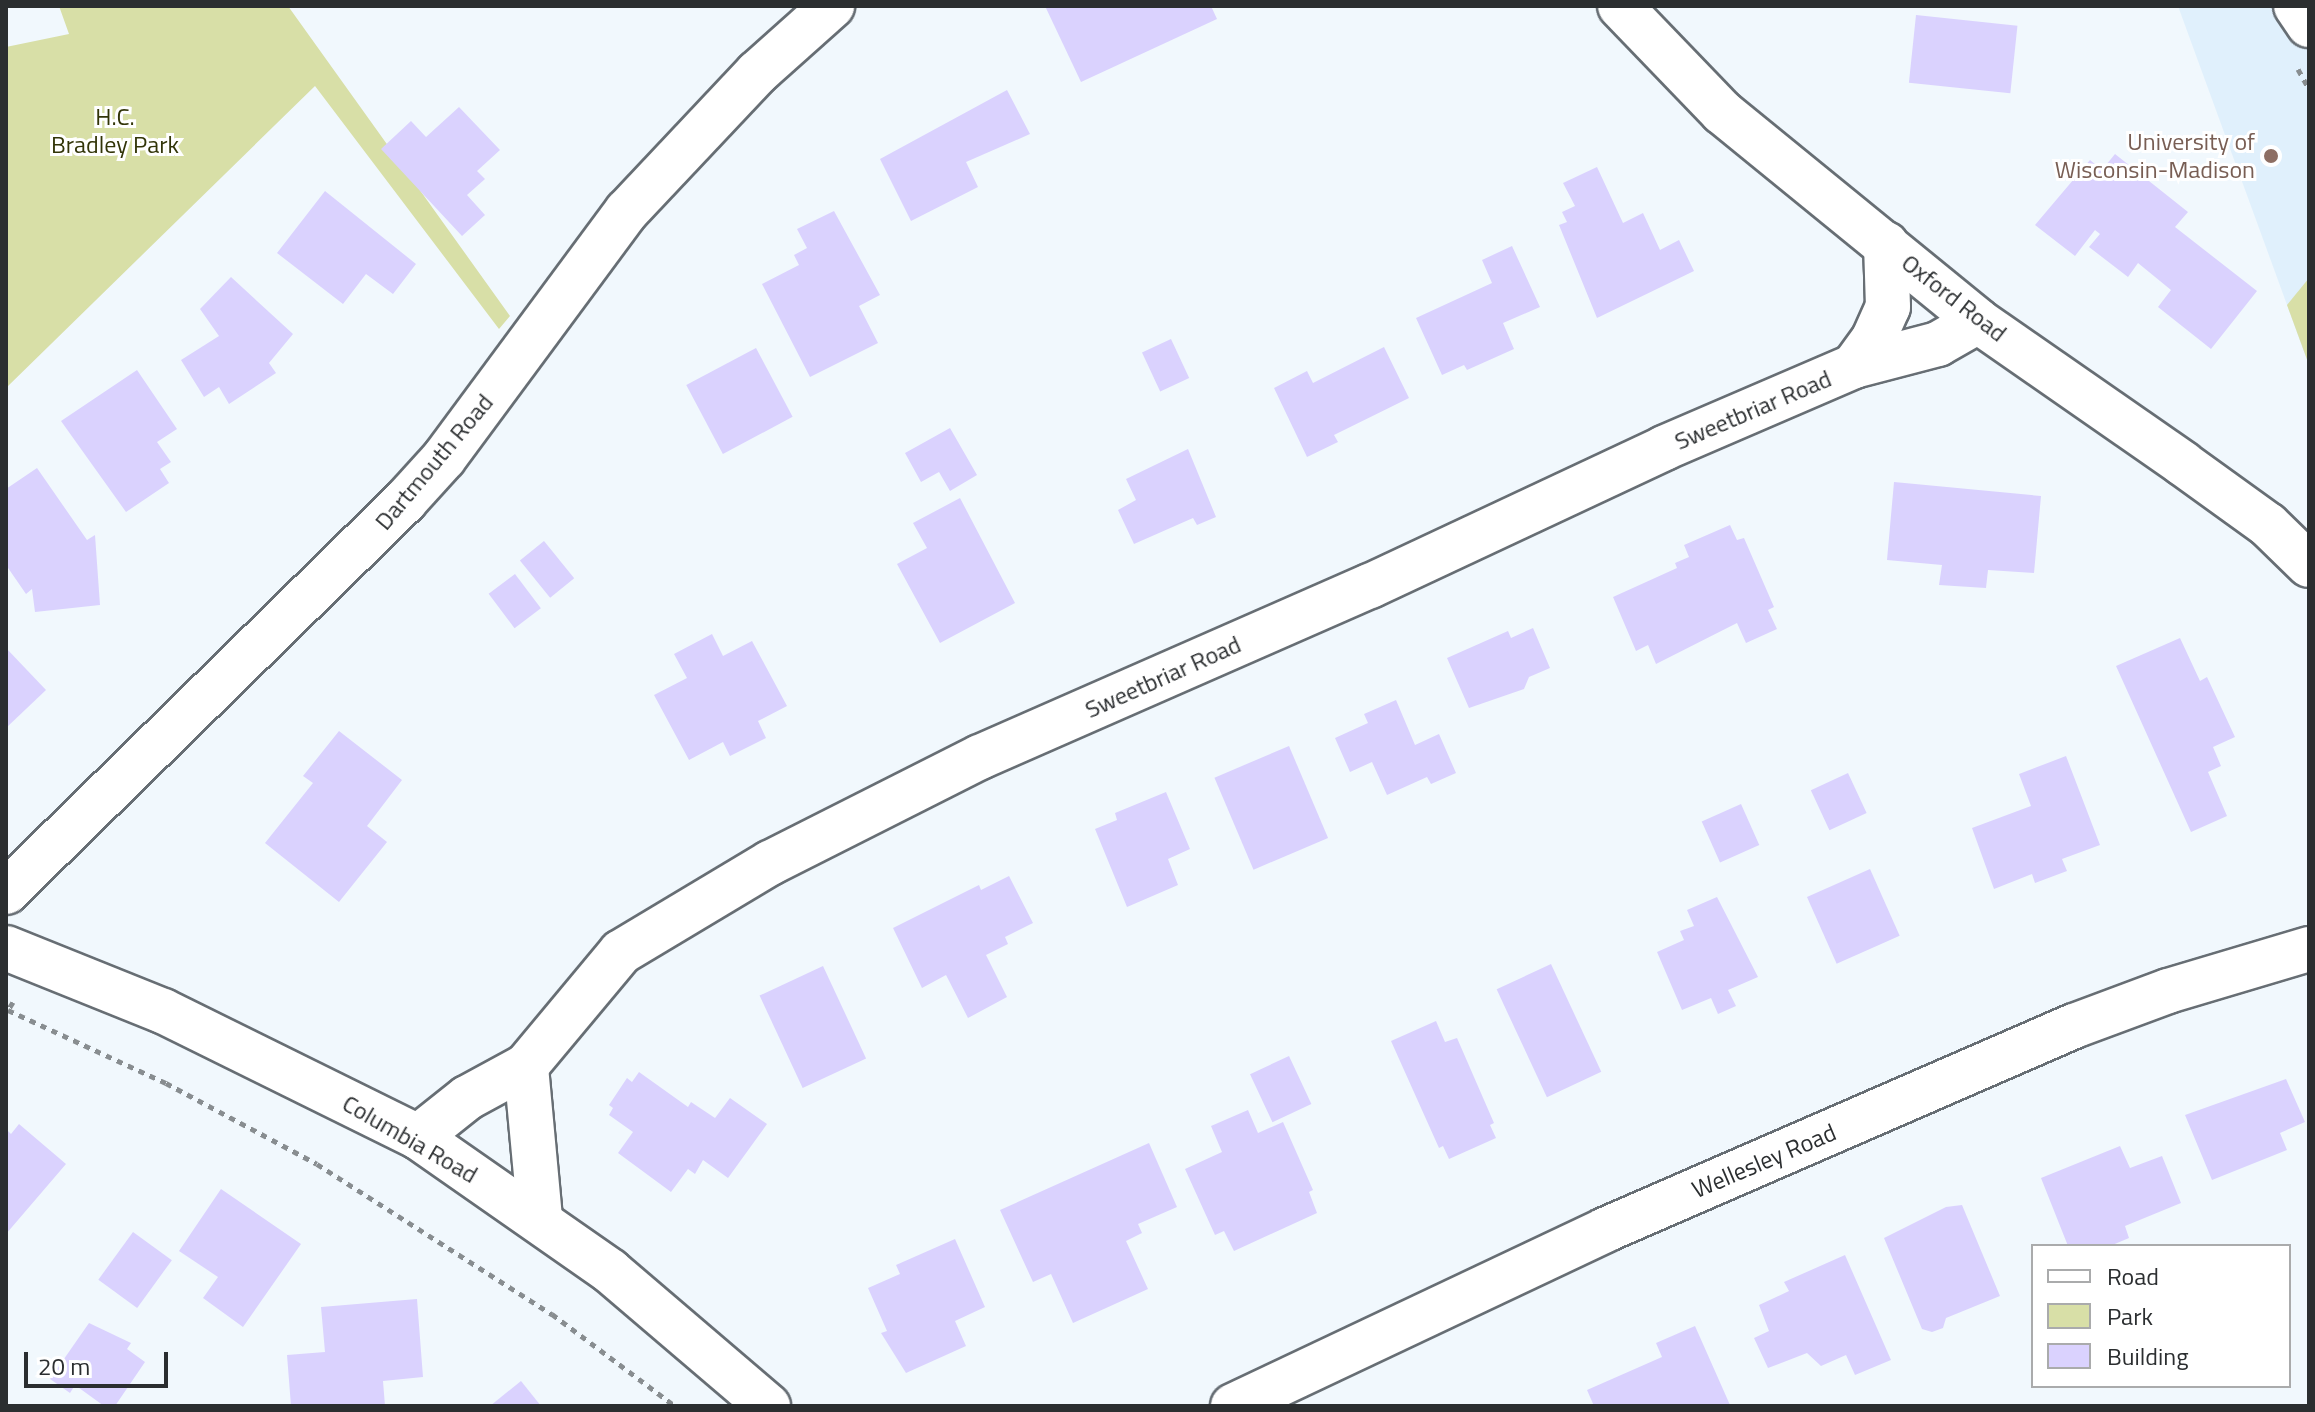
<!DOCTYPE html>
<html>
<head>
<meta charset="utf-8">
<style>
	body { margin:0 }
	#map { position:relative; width:2315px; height:1412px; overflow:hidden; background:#f1f8fd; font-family:"Titillium Web",sans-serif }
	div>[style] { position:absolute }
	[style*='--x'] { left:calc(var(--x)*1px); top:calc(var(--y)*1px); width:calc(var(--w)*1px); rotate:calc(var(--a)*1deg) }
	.built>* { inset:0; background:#e0f0fc }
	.green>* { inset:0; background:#d8dfa7 }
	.building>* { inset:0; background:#dad2fe; transform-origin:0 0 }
	.path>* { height:5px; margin-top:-2.5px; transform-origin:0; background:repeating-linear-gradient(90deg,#888d90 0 6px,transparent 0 12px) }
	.roads { filter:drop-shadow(2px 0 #676e74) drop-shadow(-2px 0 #676e74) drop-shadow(0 2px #676e74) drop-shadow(0 -2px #676e74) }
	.minor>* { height:44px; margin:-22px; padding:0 22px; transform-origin:22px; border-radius:22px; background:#fff }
	.dots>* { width:22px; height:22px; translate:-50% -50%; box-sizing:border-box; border:4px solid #fff; border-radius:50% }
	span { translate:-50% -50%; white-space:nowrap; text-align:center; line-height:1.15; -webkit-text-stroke:6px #fff; paint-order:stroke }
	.park-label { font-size:24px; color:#323508 }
	.education-label { font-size:24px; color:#785e54 }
	.right { translate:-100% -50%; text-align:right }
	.street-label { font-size:24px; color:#2b2e30 }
	.frame { position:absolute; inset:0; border:8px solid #2b2e30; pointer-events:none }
	.legend { position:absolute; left:2031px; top:1244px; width:260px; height:144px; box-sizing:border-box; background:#fff; border:2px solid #aaabac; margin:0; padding:10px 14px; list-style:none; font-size:24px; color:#2b2e30 }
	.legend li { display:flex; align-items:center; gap:16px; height:40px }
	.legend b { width:40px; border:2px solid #aaabac }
	.scale { position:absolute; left:24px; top:1352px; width:144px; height:36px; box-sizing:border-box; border:4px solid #2b2e30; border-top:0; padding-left:10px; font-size:24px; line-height:28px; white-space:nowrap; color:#2b2e30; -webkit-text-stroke:6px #fff; paint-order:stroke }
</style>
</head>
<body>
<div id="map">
	<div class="built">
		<div style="clip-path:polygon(2178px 6px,2309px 6px,2309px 365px)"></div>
	</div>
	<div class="green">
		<div style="clip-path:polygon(59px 6px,288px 6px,510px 316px,499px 329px,315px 86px,6px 388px,6px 47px,69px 34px)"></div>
		<div style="clip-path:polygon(2309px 278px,2309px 365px,2287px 305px)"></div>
	</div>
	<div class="building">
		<div style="clip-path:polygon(1045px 6px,1211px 6px,1217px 19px,1081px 82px)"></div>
		<div style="left:1916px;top:15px;width:102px;height:68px;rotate:6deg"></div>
		<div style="clip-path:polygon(1007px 90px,1030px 134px,966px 162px,978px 187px,911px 221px,880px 159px)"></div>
		<div style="clip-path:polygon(459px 107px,500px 150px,477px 171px,485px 179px,467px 195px,485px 215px,462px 236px,381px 149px,411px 121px,426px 137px)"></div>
		<div style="clip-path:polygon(2115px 154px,2188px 212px,2175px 227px,2257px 291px,2211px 349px,2158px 307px,2171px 290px,2138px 263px,2128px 277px,2089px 247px,2100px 234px,2095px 230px,2075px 256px,2035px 225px,2090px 160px,2102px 170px)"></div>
		<div style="clip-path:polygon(1597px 167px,1623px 223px,1643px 213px,1660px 250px,1679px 240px,1694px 271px,1597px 318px,1559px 225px,1567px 222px,1562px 212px,1575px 206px,1563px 183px)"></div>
		<div style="clip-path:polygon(325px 191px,416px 264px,393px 294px,366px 274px,343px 304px,277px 253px)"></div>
		<div style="clip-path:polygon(834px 211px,880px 295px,859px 306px,878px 343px,810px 377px,762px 284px,799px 265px,794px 255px,807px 248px,797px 229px)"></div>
		<div style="clip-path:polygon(1512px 246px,1540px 307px,1503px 323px,1514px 349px,1467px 370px,1464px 365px,1442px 375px,1416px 318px,1492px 283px,1482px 260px)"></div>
		<div style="clip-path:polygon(231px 277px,293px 334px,269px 363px,276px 373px,229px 404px,219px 387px,204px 397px,181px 360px,219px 336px,200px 309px)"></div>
		<div style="left:1171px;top:339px;width:43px;height:32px;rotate:65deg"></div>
		<div style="clip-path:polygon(1384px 347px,1409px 398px,1334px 435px,1338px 442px,1307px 457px,1274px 388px,1307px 371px,1313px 383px)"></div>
		<div style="left:756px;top:348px;width:78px;height:79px;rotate:62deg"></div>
		<div style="clip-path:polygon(137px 370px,177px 429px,157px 442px,171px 462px,160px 469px,169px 483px,126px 512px,61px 421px)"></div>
		<div style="clip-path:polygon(950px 428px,977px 475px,950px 491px,939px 472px,921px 482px,905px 453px)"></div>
		<div style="clip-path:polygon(1188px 449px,1216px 517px,1197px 525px,1193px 518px,1134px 544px,1118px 510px,1136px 500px,1126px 479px)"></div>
		<div style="clip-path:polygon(37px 468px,87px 540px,95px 535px,100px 605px,35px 612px,32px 589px,26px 594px,6px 565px,6px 489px)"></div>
		<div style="clip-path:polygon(1894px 482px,2041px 496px,2034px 573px,1988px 570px,1986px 588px,1939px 585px,1942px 565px,1887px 560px)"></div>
		<div style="clip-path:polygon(960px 498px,1015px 603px,940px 643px,897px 564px,927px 548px,913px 523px)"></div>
		<div style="clip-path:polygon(1730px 525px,1737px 540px,1744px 538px,1774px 607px,1768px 610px,1777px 629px,1746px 643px,1737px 623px,1656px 664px,1648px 645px,1636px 651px,1613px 597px,1677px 568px,1675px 563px,1689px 557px,1684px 545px)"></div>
		<div style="left:544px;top:541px;width:48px;height:31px;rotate:51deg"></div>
		<div style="left:515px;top:574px;width:43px;height:33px;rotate:53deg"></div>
		<div style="clip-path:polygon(1533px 628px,1550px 668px,1529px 677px,1524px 689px,1469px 708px,1447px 658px,1508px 631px,1511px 638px)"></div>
		<div style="clip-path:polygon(712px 634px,723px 656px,752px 641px,787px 706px,758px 721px,766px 738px,730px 756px,723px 742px,689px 760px,654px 695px,687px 678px,674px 654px)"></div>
		<div style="clip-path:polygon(2180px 638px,2200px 681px,2207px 677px,2235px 737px,2213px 747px,2221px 766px,2208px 772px,2227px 816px,2191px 832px,2116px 666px)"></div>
		<div style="clip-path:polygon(6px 648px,46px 690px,6px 728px)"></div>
		<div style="clip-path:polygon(1396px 700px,1415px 745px,1439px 734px,1456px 773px,1431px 784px,1427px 777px,1387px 795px,1372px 762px,1350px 772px,1335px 738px,1368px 723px,1364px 714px)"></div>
		<div style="clip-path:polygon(339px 731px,402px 780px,367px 826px,387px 842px,339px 902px,265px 843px,313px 783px,303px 776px)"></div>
		<div style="left:1289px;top:746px;width:100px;height:81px;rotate:67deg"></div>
		<div style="clip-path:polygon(2066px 756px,2100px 845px,2062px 859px,2067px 871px,2035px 883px,2032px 874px,1994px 889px,1972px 828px,2031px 806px,2019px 774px)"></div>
		<div style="left:1848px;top:773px;width:44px;height:41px;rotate:65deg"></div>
		<div style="clip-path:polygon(1166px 792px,1190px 849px,1168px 859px,1178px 885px,1127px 907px,1095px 829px,1117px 820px,1115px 813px)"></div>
		<div style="left:1741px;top:804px;width:45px;height:43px;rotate:66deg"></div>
		<div style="left:1870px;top:869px;width:73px;height:69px;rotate:66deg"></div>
		<div style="clip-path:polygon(1009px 876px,1033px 923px,1005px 937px,1008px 944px,986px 955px,1007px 997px,968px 1018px,946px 975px,922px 988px,893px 928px,979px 885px,981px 890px)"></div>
		<div style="clip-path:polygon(1717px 897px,1758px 977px,1728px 990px,1736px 1006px,1718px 1014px,1711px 998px,1682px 1010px,1657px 952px,1684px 940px,1680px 931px,1694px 926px,1687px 910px)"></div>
		<div style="left:1551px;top:964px;width:119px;height:60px;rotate:65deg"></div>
		<div style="left:823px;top:966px;width:102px;height:70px;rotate:65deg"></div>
		<div style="clip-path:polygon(1436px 1021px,1445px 1042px,1457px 1038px,1494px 1123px,1490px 1125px,1496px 1138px,1449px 1159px,1443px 1146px,1439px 1148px,1391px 1041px)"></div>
		<div style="left:1289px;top:1056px;width:53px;height:43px;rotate:65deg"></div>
		<div style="clip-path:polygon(639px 1072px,688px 1107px,691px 1102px,715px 1118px,730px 1098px,767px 1124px,728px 1178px,703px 1160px,695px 1174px,688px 1169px,671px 1192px,618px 1153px,633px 1132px,609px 1115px,613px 1108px,609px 1105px,627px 1078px,632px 1082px)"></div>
		<div style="clip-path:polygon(2286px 1079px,2305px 1122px,2280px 1133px,2287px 1150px,2212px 1180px,2185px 1115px)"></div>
		<div style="clip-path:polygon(1248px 1110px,1258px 1133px,1283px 1122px,1313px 1190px,1309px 1192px,1317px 1213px,1234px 1251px,1224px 1231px,1215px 1235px,1185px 1169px,1222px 1152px,1211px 1126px)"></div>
		<div style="clip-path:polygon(19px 1124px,66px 1164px,6px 1234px,6px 1129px,11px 1134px)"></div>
		<div style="clip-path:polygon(1149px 1143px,1177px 1207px,1138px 1224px,1142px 1233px,1126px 1241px,1148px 1289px,1073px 1323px,1051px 1274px,1033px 1282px,1000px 1210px)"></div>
		<div style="clip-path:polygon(2120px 1146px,2130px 1168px,2162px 1156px,2181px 1203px,2125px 1226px,2129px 1238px,2110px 1246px,2068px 1246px,2041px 1178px)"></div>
		<div style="clip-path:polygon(221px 1189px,301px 1244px,243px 1327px,203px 1298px,218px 1277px,179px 1251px)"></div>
		<div style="clip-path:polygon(1962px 1205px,2000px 1296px,1946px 1318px,1943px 1328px,1932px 1332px,1922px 1329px,1884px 1238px,1946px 1207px)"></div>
		<div style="left:133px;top:1232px;width:48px;height:59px;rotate:36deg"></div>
		<div style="clip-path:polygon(955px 1239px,985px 1307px,955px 1321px,966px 1346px,906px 1373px,881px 1333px,887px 1331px,868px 1288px,900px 1274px,896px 1265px)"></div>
		<div style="clip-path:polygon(1845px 1255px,1891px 1360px,1855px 1375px,1846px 1355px,1821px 1366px,1807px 1353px,1768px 1368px,1754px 1338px,1769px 1331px,1759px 1305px,1789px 1291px,1784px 1282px)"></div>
		<div style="clip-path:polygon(417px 1299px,423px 1377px,383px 1381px,385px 1406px,291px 1406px,287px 1355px,325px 1352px,321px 1307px)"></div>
		<div style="clip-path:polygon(89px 1323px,131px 1343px,127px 1349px,145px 1362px,115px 1406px,104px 1406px,75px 1385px,70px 1393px,50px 1379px)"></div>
		<div style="clip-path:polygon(1695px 1326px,1730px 1405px,1594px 1406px,1587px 1390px,1662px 1357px,1656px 1343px)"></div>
		<div style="clip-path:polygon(521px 1381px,541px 1406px,490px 1406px)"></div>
	</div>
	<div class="path">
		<div style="--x:2298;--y:69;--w:23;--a:61"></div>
		<div style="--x:13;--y:1002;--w:9;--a:122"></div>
		<div style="--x:8;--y:1010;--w:174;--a:24.8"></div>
		<div style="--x:166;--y:1083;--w:171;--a:28.2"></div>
		<div style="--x:317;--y:1164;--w:279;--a:32.6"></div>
		<div style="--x:552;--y:1314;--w:154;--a:36.8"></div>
	</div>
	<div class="roads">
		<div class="minor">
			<div style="--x:1620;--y:6;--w:147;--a:46.1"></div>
			<div style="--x:1722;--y:112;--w:330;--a:39.2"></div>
			<div style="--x:1978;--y:321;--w:249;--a:34.8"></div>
			<div style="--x:2182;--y:463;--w:106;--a:35.8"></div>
			<div style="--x:2268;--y:525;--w:57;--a:44.3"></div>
			<div style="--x:2296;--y:6;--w:23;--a:56"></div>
			<div style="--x:1854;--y:366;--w:34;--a:-54"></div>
			<div style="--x:1874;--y:338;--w:34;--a:-66"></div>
			<div style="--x:1888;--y:307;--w:63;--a:-91.8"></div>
			<div style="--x:6;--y:892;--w:559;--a:-44.42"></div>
			<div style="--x:405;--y:501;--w:58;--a:-47.8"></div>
			<div style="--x:444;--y:458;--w:307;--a:-53.5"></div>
			<div style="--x:627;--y:211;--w:190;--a:-46.7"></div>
			<div style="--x:757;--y:73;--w:101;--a:-41.8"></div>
			<div style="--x:6;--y:948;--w:169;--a:21.9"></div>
			<div style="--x:163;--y:1011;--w:284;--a:26.3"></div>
			<div style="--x:418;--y:1137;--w:234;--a:34.9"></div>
			<div style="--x:610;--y:1271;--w:208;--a:40.5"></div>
			<div style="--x:418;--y:1137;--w:63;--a:-38.5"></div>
			<div style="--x:467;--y:1098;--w:67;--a:-28.5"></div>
			<div style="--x:540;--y:1218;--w:153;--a:-95.3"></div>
			<div style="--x:526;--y:1066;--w:148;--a:-50.2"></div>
			<div style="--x:621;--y:952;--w:174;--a:-30.9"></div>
			<div style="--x:770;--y:863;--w:235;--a:-26.8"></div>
			<div style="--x:980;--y:757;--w:426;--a:-23.7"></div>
			<div style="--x:1370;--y:586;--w:325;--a:-25.1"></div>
			<div style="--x:1664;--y:448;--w:207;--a:-23.3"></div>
			<div style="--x:1854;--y:366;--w:87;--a:-14.7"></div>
			<div style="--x:1938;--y:344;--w:46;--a:-29.9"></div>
			<div style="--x:1233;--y:1406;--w:412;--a:-25.3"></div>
			<div style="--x:1605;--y:1230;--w:511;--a:-23.51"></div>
			<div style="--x:2074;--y:1026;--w:100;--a:-20.4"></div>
			<div style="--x:2168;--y:991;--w:147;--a:-16.6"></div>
		</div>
	</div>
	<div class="dots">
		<div style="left:2271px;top:156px;background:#8d6e63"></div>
	</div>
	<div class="park-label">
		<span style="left:115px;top:131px">H.C.<br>Bradley Park</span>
	</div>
	<div class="education-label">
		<span class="right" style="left:2255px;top:156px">University of<br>Wisconsin-Madison</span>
	</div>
	<div class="street-label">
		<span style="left:1954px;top:298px;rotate:38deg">Oxford Road</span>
		<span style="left:1753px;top:410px;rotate:-23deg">Sweetbriar Road</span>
		<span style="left:434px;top:462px;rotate:-50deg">Dartmouth Road</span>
		<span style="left:1163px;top:677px;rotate:-24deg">Sweetbriar Road</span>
		<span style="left:410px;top:1139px;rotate:30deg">Columbia Road</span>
		<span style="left:1764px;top:1161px;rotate:-23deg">Wellesley Road</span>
	</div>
	<div class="frame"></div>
	<ul class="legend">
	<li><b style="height:10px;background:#fff"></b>Road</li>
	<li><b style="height:22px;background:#d8dfa7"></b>Park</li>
	<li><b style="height:22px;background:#dad2fe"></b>Building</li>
	</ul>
	<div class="scale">20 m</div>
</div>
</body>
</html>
